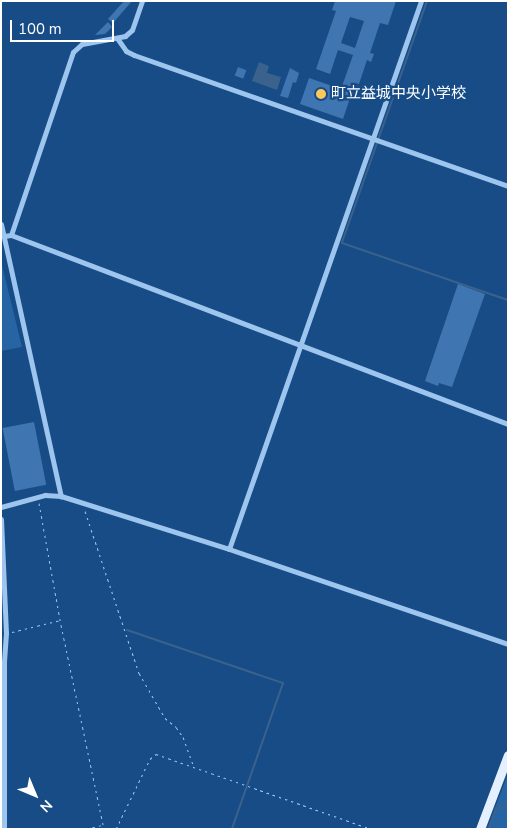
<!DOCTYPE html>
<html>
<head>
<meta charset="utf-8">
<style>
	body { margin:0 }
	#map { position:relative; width:509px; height:830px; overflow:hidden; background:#174c87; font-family:"Nunito Sans","Noto Sans JP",sans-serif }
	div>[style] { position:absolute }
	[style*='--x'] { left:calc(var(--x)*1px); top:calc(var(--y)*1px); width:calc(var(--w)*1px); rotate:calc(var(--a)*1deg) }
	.green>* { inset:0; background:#2664a4 }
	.water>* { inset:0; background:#3a628d }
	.stream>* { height:2px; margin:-1px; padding:0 1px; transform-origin:1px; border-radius:1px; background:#3a628d }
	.building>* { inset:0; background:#3f76b1; transform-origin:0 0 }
	.path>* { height:1px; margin-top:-0.5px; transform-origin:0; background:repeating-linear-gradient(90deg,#9dc5ee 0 2.5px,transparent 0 6.5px) }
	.minor>* { height:5px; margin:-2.5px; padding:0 2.5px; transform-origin:2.5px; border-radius:2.5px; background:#9dc5ee }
	.primary>* { height:9px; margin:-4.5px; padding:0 4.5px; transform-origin:4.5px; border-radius:4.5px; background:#e4efff }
	.dots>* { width:14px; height:14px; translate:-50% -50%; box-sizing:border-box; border:2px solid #174c87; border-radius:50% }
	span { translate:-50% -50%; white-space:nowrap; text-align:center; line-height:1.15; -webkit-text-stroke:4.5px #174c87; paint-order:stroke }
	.poi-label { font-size:15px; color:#fff }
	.left { translate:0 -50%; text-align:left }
	.frame { position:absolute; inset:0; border:2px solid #fff; pointer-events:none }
	.north { position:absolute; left:10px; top:770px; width:50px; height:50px; -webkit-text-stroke:4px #174c87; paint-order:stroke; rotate:135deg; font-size:14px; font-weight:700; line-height:20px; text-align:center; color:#fff }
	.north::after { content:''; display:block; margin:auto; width:18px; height:22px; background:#fff; clip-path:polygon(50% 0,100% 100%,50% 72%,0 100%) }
	.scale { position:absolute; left:10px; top:20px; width:104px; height:22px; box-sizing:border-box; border:2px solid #fff; border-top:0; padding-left:6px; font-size:15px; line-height:18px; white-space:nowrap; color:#fff; -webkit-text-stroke:4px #174c87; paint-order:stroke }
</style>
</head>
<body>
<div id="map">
	<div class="green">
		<div style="clip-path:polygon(1px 261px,22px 347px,1px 351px)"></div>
		<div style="clip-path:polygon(508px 774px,508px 829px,487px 829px)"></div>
	</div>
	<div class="water">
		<div style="clip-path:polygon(259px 62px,269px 66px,267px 73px,281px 77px,277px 90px,252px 81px)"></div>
	</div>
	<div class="stream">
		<div style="--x:427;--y:1;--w:256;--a:109.4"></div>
		<div style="--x:342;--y:243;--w:176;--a:19"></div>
		<div style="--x:127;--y:630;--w:165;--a:18.8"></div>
		<div style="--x:283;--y:683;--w:155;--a:109.3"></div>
		<div style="--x:489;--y:829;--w:22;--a:-72"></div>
		<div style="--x:496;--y:808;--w:7;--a:0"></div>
		<div style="--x:503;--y:808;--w:8;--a:-50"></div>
	</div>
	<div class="building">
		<div style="clip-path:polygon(124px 1px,132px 1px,113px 23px,108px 19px)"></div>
		<div style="clip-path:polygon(evenodd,335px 1px,396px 1px,388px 25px,380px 23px,370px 53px,374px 54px,371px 62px,367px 60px,359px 84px,355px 83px,343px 119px,300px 104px,309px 78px,341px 89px,353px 55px,338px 50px,330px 74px,316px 69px,336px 11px,332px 10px,335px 1px,350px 17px,364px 21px,355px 48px,341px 43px,350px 17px)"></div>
		<div style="clip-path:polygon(108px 22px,112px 27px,105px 34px,95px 35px)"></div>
		<div style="left:238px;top:67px;width:9px;height:9px;rotate:21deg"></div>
		<div style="clip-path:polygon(290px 68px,299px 73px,296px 83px,293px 82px,288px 98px,280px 96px)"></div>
		<div style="clip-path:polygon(458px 284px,485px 294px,452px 387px,439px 383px,438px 386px,425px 381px)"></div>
		<div style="left:34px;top:422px;width:64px;height:32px;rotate:79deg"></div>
	</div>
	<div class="path">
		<div style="--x:39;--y:503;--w:124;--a:79.8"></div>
		<div style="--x:61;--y:625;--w:208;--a:78.1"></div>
		<div style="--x:85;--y:511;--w:171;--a:71.6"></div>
		<div style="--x:139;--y:673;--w:52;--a:60"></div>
		<div style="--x:165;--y:718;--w:14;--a:39"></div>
		<div style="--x:176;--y:727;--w:12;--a:55"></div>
		<div style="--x:183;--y:737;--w:32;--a:70"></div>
		<div style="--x:12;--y:632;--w:49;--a:-14"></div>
		<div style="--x:86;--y:829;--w:16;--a:-14"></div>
		<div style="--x:116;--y:829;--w:78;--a:-64.1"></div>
		<div style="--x:150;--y:759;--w:8;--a:-40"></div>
		<div style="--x:156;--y:754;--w:228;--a:19.2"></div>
	</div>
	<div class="minor">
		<div style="--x:117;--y:38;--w:16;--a:55"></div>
		<div style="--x:126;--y:51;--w:9;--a:27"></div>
		<div style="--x:134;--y:55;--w:396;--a:19.3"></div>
		<div style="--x:1;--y:224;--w:279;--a:77.6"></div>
		<div style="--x:11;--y:235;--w:532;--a:20.82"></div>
		<div style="--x:4;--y:236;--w:7;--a:-8"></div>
		<div style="--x:11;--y:235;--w:193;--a:-71.3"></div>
		<div style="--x:73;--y:52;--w:12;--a:-42"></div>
		<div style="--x:82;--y:44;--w:44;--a:-10.5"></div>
		<div style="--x:125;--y:36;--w:9;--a:-41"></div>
		<div style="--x:132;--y:30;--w:31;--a:-71"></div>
		<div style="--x:1;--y:507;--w:46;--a:-15.3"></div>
		<div style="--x:45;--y:495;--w:16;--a:4"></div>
		<div style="--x:61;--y:496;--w:176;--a:17.5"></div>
		<div style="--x:229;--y:549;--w:295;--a:18.8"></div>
		<div style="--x:1;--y:519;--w:114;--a:87.5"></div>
		<div style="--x:6;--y:633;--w:29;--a:94"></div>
		<div style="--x:4;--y:662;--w:167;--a:90"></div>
		<div style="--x:229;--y:549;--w:581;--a:-70.69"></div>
	</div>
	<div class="primary">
		<div style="--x:480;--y:829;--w:79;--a:-69.3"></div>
	</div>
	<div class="dots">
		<div style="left:321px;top:94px;background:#ffc95a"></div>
	</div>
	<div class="poi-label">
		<span class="left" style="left:331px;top:94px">町立益城中央小学校</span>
	</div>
	<div class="frame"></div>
	<div class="north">N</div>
	<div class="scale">100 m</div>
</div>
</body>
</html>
